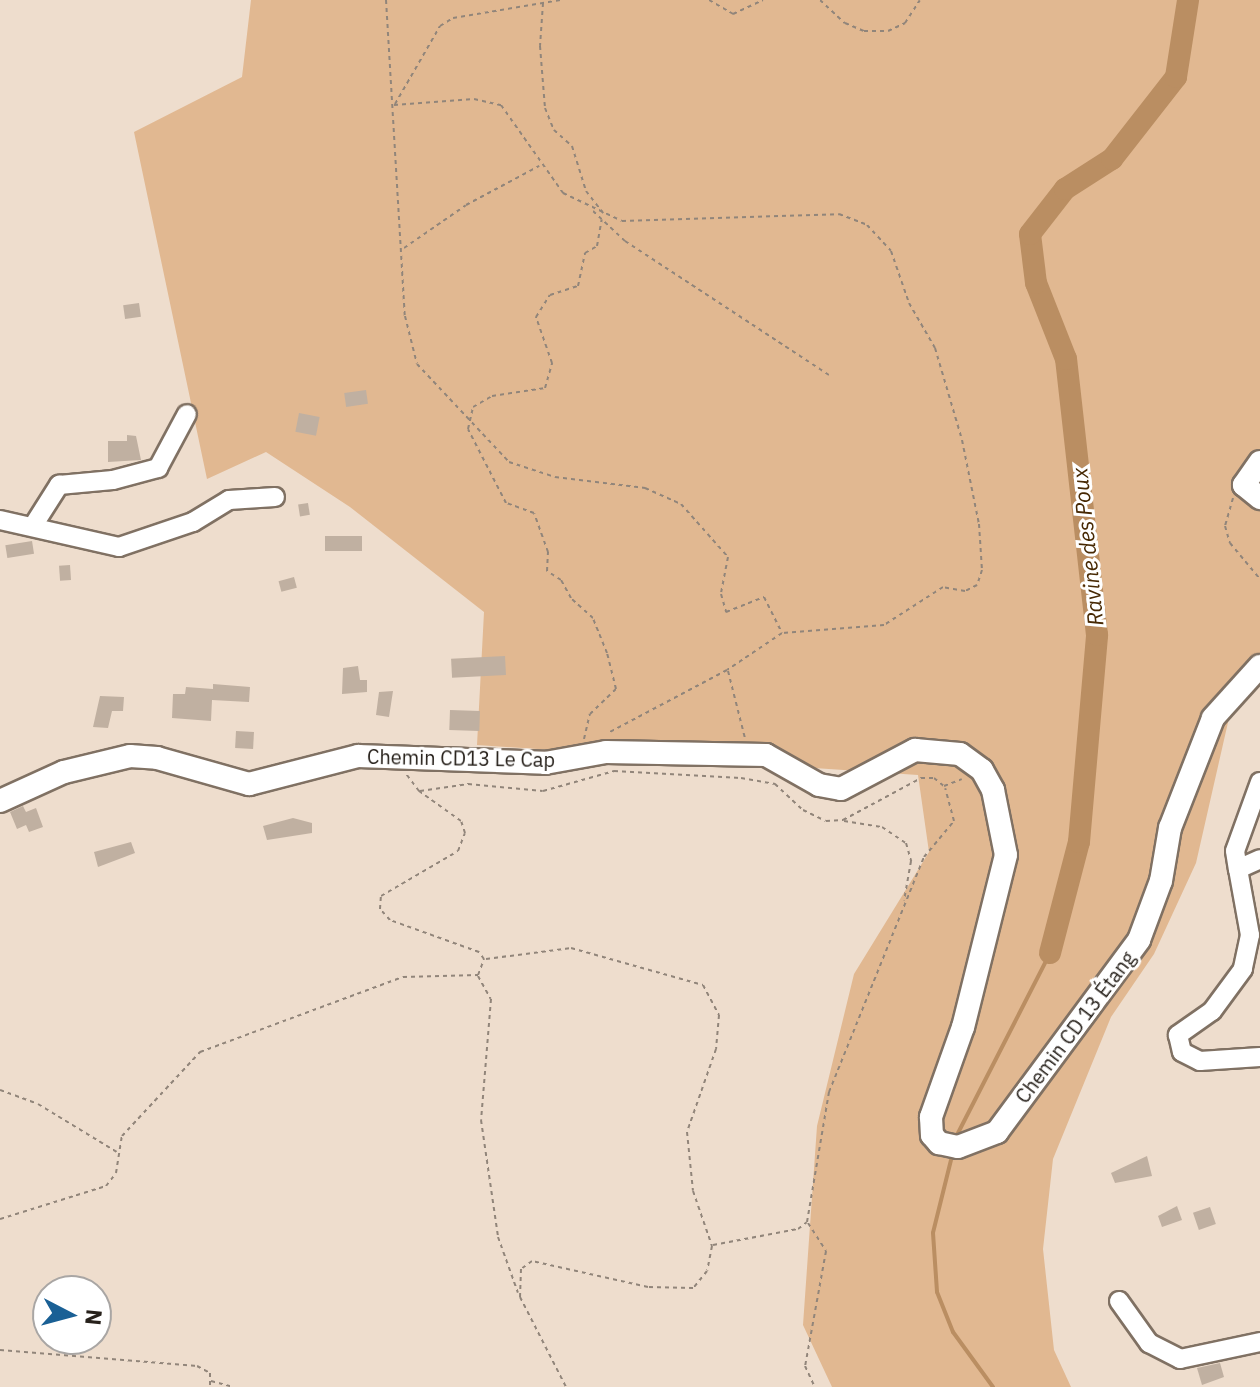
<!DOCTYPE html>
<html>
<head>
<meta charset="utf-8">
<style>
	body { margin:0 }
	#map { position:relative; width:1260px; height:1387px; overflow:hidden; background:#eeddcd; font-family:"IBM Plex Sans",sans-serif }
	div>[style] { position:absolute }
	[style*='--x'] { left:calc(var(--x)*1px); top:calc(var(--y)*1px); width:calc(var(--w)*1px); rotate:calc(var(--a)*1deg) }
	.green>* { inset:0; background:#e1b891 }
	.stream>* { height:4px; margin:-2px; padding:0 2px; transform-origin:2px; border-radius:2px; background:#ba8e62 }
	.river>* { height:22px; margin:-11px; padding:0 11px; transform-origin:11px; border-radius:11px; background:#ba8e62 }
	.building>* { inset:0; background:#c0b0a1; transform-origin:0 0 }
	.path>* { height:2px; margin-top:-1px; transform-origin:0; background:repeating-linear-gradient(90deg,#91857a 0 4px,transparent 0 8px) }
	.roads { filter:drop-shadow(2px 0 #807163) drop-shadow(-2px 0 #807163) drop-shadow(0 2px #807163) drop-shadow(0 -2px #807163) }
	.minor>* { height:18px; margin:-9px; padding:0 9px; transform-origin:9px; border-radius:9px; background:#fff }
	.major>* { height:22px; margin:-11px; padding:0 11px; transform-origin:11px; border-radius:11px; background:#fff }
	span { translate:-50% -50%; white-space:nowrap; text-align:center; line-height:1.15; -webkit-text-stroke:6px #fff; paint-order:stroke }
	.street-label { font-size:20px; color:#27211b }
	.water-label { font-size:22px; color:#472904; font-style:italic }
	.north { position:absolute; left:32px; top:1275px; width:80px; height:80px; box-sizing:border-box; background:#fff; border:2px solid #a9a6a4; border-radius:50%; rotate:96deg; font-size:22px; font-weight:700; line-height:32px; text-align:center; color:#27211b }
	.north::after { content:''; display:block; margin:auto; width:28px; height:36px; background:#1a6095; clip-path:polygon(50% 0,100% 100%,50% 72%,0 100%) }
</style>
</head>
<body>
<div id="map">
	<div class="green">
		<div style="clip-path:polygon(251px 0,1260px 0,1260px 680px,1229px 718px,1196px 863px,1154px 954px,1111px 1017px,1053px 1159px,1043px 1249px,1054px 1350px,1071px 1387px,832px 1387px,803px 1325px,817px 1126px,854px 974px,929px 852px,918px 775px,477px 745px,484px 612px,350px 507px,266px 452px,207px 479px,134px 132px,242px 77px)"></div>
	</div>
	<div class="stream">
		<div style="--x:957;--y:1135;--w:204;--a:-62.9"></div>
		<div style="--x:951;--y:1160;--w:75;--a:103.9"></div>
		<div style="--x:933;--y:1233;--w:59;--a:86.1"></div>
		<div style="--x:937;--y:1292;--w:43;--a:68.2"></div>
		<div style="--x:953;--y:1332;--w:68;--a:54"></div>
	</div>
	<div class="river">
		<div style="--x:1050;--y:953;--w:115;--a:-75.4"></div>
		<div style="--x:1079;--y:842;--w:208;--a:-85"></div>
		<div style="--x:1097;--y:635;--w:278;--a:-96.4"></div>
		<div style="--x:1066;--y:359;--w:82;--a:-111.5"></div>
		<div style="--x:1036;--y:283;--w:49;--a:-97"></div>
		<div style="--x:1030;--y:234;--w:57;--a:-52.1"></div>
		<div style="--x:1065;--y:189;--w:56;--a:-32.6"></div>
		<div style="--x:1112;--y:159;--w:104;--a:-52"></div>
		<div style="--x:1176;--y:77;--w:78;--a:-81.1"></div>
	</div>
	<div class="building">
		<div style="left:139px;top:303px;width:14px;height:16px;rotate:82deg"></div>
		<div style="left:366px;top:390px;width:14px;height:22px;rotate:82deg"></div>
		<div style="left:299px;top:413px;width:21px;height:19px;rotate:11deg"></div>
		<div style="clip-path:polygon(127px 435px,136px 436px,141px 460px,108px 462px,108px 441px,127px 441px)"></div>
		<div style="left:308px;top:503px;width:12px;height:10px;rotate:81deg"></div>
		<div style="left:325px;top:536px;width:37px;height:15px"></div>
		<div style="left:32px;top:541px;width:13px;height:27px;rotate:81deg"></div>
		<div style="left:70px;top:565px;width:15px;height:11px;rotate:86deg"></div>
		<div style="left:294px;top:577px;width:11px;height:16px;rotate:75deg"></div>
		<div style="left:505px;top:656px;width:19px;height:54px;rotate:87deg"></div>
		<div style="clip-path:polygon(358px 666px,360px 680px,367px 680px,367px 692px,342px 694px,343px 668px)"></div>
		<div style="clip-path:polygon(213px 684px,250px 687px,249px 702px,212px 700px,211px 721px,172px 718px,173px 694px,185px 694px,186px 687px,213px 689px)"></div>
		<div style="clip-path:polygon(393px 691px,389px 717px,376px 715px,379px 692px)"></div>
		<div style="clip-path:polygon(100px 696px,124px 697px,123px 711px,112px 711px,108px 728px,93px 727px)"></div>
		<div style="left:450px;top:710px;width:30px;height:20px;rotate:2deg"></div>
		<div style="left:236px;top:731px;width:18px;height:17px;rotate:3deg"></div>
		<div style="clip-path:polygon(23px 806px,26px 812px,36px 808px,43px 827px,29px 832px,26px 825px,17px 829px,10px 812px)"></div>
		<div style="clip-path:polygon(293px 818px,312px 823px,312px 833px,267px 840px,263px 826px)"></div>
		<div style="clip-path:polygon(131px 842px,135px 853px,98px 867px,94px 852px)"></div>
		<div style="clip-path:polygon(1147px 1156px,1152px 1176px,1115px 1183px,1111px 1173px)"></div>
		<div style="clip-path:polygon(1177px 1206px,1182px 1220px,1162px 1227px,1158px 1216px)"></div>
		<div style="left:1210px;top:1207px;width:18px;height:18px;rotate:71deg"></div>
		<div style="clip-path:polygon(1220px 1363px,1224px 1377px,1202px 1385px,1197px 1368px)"></div>
	</div>
	<div class="path">
		<div style="--x:386;--y:0;--w:317;--a:86.6"></div>
		<div style="--x:405;--y:316;--w:49;--a:76"></div>
		<div style="--x:417;--y:364;--w:134;--a:46.8"></div>
		<div style="--x:509;--y:462;--w:48;--a:18.1"></div>
		<div style="--x:555;--y:477;--w:91;--a:7"></div>
		<div style="--x:645;--y:488;--w:39;--a:24"></div>
		<div style="--x:681;--y:504;--w:71;--a:48.4"></div>
		<div style="--x:728;--y:557;--w:38;--a:101"></div>
		<div style="--x:721;--y:594;--w:19;--a:74"></div>
		<div style="--x:726;--y:612;--w:41;--a:-21.5"></div>
		<div style="--x:764;--y:597;--w:40;--a:63.4"></div>
		<div style="--x:782;--y:633;--w:66;--a:146.1"></div>
		<div style="--x:727;--y:670;--w:135;--a:152.1"></div>
		<div style="--x:709;--y:0;--w:28;--a:30"></div>
		<div style="--x:733;--y:14;--w:33;--a:-25"></div>
		<div style="--x:820;--y:0;--w:34;--a:43"></div>
		<div style="--x:845;--y:23;--w:21;--a:23"></div>
		<div style="--x:864;--y:31;--w:24;--a:0"></div>
		<div style="--x:888;--y:31;--w:19;--a:-25"></div>
		<div style="--x:905;--y:23;--w:27;--a:-57"></div>
		<div style="--x:543;--y:3;--w:43;--a:94"></div>
		<div style="--x:540;--y:46;--w:62;--a:85.4"></div>
		<div style="--x:545;--y:108;--w:24;--a:68"></div>
		<div style="--x:554;--y:130;--w:24;--a:42"></div>
		<div style="--x:572;--y:146;--w:47;--a:72.7"></div>
		<div style="--x:586;--y:191;--w:28;--a:52"></div>
		<div style="--x:395;--y:104;--w:90;--a:-60"></div>
		<div style="--x:440;--y:26;--w:15;--a:-32"></div>
		<div style="--x:453;--y:18;--w:109;--a:-9.5"></div>
		<div style="--x:394;--y:105;--w:80;--a:-4.3"></div>
		<div style="--x:474;--y:99;--w:28;--a:13"></div>
		<div style="--x:501;--y:105;--w:108;--a:54.8"></div>
		<div style="--x:563;--y:193;--w:65;--a:25.4"></div>
		<div style="--x:622;--y:221;--w:217;--a:-1.8"></div>
		<div style="--x:839;--y:214;--w:30;--a:21"></div>
		<div style="--x:867;--y:225;--w:35;--a:47"></div>
		<div style="--x:891;--y:251;--w:55;--a:70.9"></div>
		<div style="--x:909;--y:303;--w:52;--a:60"></div>
		<div style="--x:935;--y:348;--w:96;--a:73.6"></div>
		<div style="--x:962;--y:440;--w:86;--a:78.6"></div>
		<div style="--x:979;--y:524;--w:46;--a:86.3"></div>
		<div style="--x:982;--y:570;--w:16;--a:108"></div>
		<div style="--x:977;--y:585;--w:13;--a:153"></div>
		<div style="--x:965;--y:591;--w:22;--a:-170"></div>
		<div style="--x:943;--y:587;--w:70;--a:147.2"></div>
		<div style="--x:884;--y:625;--w:102;--a:175.5"></div>
		<div style="--x:593;--y:211;--w:44;--a:43.2"></div>
		<div style="--x:625;--y:241;--w:244;--a:33.3"></div>
		<div style="--x:404;--y:248;--w:75;--a:-34.7"></div>
		<div style="--x:466;--y:205;--w:83;--a:-28.1"></div>
		<div style="--x:1233;--y:498;--w:29;--a:106"></div>
		<div style="--x:1225;--y:526;--w:18;--a:74"></div>
		<div style="--x:1230;--y:543;--w:47;--a:50.2"></div>
		<div style="--x:728;--y:671;--w:69;--a:75.8"></div>
		<div style="--x:584;--y:739;--w:26;--a:-77"></div>
		<div style="--x:590;--y:714;--w:36;--a:-44"></div>
		<div style="--x:616;--y:689;--w:37;--a:-104"></div>
		<div style="--x:607;--y:653;--w:38;--a:-112"></div>
		<div style="--x:593;--y:618;--w:30;--a:-138"></div>
		<div style="--x:571;--y:598;--w:21;--a:-119"></div>
		<div style="--x:561;--y:580;--w:17;--a:-147"></div>
		<div style="--x:547;--y:571;--w:19;--a:-87"></div>
		<div style="--x:548;--y:552;--w:41;--a:-109.7"></div>
		<div style="--x:534;--y:513;--w:30;--a:-160"></div>
		<div style="--x:506;--y:503;--w:83;--a:-117.2"></div>
		<div style="--x:468;--y:429;--w:23;--a:-77"></div>
		<div style="--x:473;--y:407;--w:22;--a:-30"></div>
		<div style="--x:492;--y:396;--w:54;--a:-8.6"></div>
		<div style="--x:545;--y:388;--w:26;--a:-74"></div>
		<div style="--x:552;--y:363;--w:49;--a:-109.2"></div>
		<div style="--x:536;--y:317;--w:26;--a:-58"></div>
		<div style="--x:550;--y:295;--w:29;--a:-18"></div>
		<div style="--x:578;--y:286;--w:34;--a:-78"></div>
		<div style="--x:585;--y:253;--w:14;--a:-30"></div>
		<div style="--x:597;--y:246;--w:27;--a:-80"></div>
		<div style="--x:420;--y:791;--w:49;--a:-8.3"></div>
		<div style="--x:468;--y:784;--w:75;--a:5.3"></div>
		<div style="--x:543;--y:791;--w:74;--a:-15.7"></div>
		<div style="--x:614;--y:771;--w:127;--a:3.2"></div>
		<div style="--x:741;--y:778;--w:35;--a:10"></div>
		<div style="--x:775;--y:784;--w:38;--a:43"></div>
		<div style="--x:803;--y:810;--w:25;--a:26"></div>
		<div style="--x:826;--y:821;--w:17;--a:-3"></div>
		<div style="--x:843;--y:820;--w:89;--a:-28.3"></div>
		<div style="--x:921;--y:778;--w:13;--a:0"></div>
		<div style="--x:934;--y:778;--w:13;--a:39"></div>
		<div style="--x:944;--y:786;--w:19;--a:-21"></div>
		<div style="--x:844;--y:821;--w:38;--a:9"></div>
		<div style="--x:882;--y:827;--w:29;--a:34"></div>
		<div style="--x:906;--y:843;--w:19;--a:74"></div>
		<div style="--x:911;--y:861;--w:40;--a:100"></div>
		<div style="--x:486;--y:959;--w:86;--a:-7.4"></div>
		<div style="--x:571;--y:948;--w:137;--a:15.7"></div>
		<div style="--x:703;--y:985;--w:34;--a:62"></div>
		<div style="--x:719;--y:1015;--w:34;--a:95"></div>
		<div style="--x:716;--y:1049;--w:88;--a:109.3"></div>
		<div style="--x:687;--y:1132;--w:59;--a:84.2"></div>
		<div style="--x:693;--y:1191;--w:58;--a:70.9"></div>
		<div style="--x:712;--y:1246;--w:25;--a:101"></div>
		<div style="--x:707;--y:1271;--w:22;--a:129"></div>
		<div style="--x:693;--y:1288;--w:45;--a:-178.7"></div>
		<div style="--x:648;--y:1287;--w:119;--a:-167.4"></div>
		<div style="--x:532;--y:1261;--w:14;--a:144"></div>
		<div style="--x:521;--y:1269;--w:28;--a:92"></div>
		<div style="--x:520;--y:1297;--w:101;--a:62.9"></div>
		<div style="--x:478;--y:976;--w:26;--a:61"></div>
		<div style="--x:491;--y:999;--w:121;--a:94.7"></div>
		<div style="--x:481;--y:1120;--w:118;--a:81.7"></div>
		<div style="--x:498;--y:1237;--w:59;--a:70.3"></div>
		<div style="--x:0;--y:1090;--w:40;--a:20.2"></div>
		<div style="--x:38;--y:1104;--w:92;--a:31.3"></div>
		<div style="--x:0;--y:1219;--w:111;--a:-17.3"></div>
		<div style="--x:106;--y:1186;--w:16;--a:-52"></div>
		<div style="--x:116;--y:1173;--w:37;--a:-81"></div>
		<div style="--x:122;--y:1136;--w:115;--a:-47.1"></div>
		<div style="--x:200;--y:1052;--w:216;--a:-20.3"></div>
		<div style="--x:403;--y:977;--w:75;--a:-1.5"></div>
		<div style="--x:478;--y:975;--w:17;--a:-69"></div>
		<div style="--x:484;--y:959;--w:9;--a:-126"></div>
		<div style="--x:479;--y:952;--w:95;--a:-160.2"></div>
		<div style="--x:390;--y:920;--w:15;--a:-132"></div>
		<div style="--x:380;--y:909;--w:13;--a:-86"></div>
		<div style="--x:381;--y:896;--w:89;--a:-30.3"></div>
		<div style="--x:458;--y:851;--w:19;--a:-69"></div>
		<div style="--x:465;--y:833;--w:13;--a:-108"></div>
		<div style="--x:461;--y:821;--w:52;--a:-144.5"></div>
		<div style="--x:419;--y:791;--w:21;--a:-127"></div>
		<div style="--x:808;--y:1223;--w:33;--a:57"></div>
		<div style="--x:826;--y:1251;--w:117;--a:100.3"></div>
		<div style="--x:805;--y:1366;--w:23;--a:65"></div>
		<div style="--x:713;--y:1245;--w:86;--a:-10.7"></div>
		<div style="--x:798;--y:1229;--w:11;--a:-38"></div>
		<div style="--x:807;--y:1222;--w:132;--a:-80.4"></div>
		<div style="--x:829;--y:1092;--w:253;--a:-68"></div>
		<div style="--x:924;--y:857;--w:47;--a:-50.2"></div>
		<div style="--x:954;--y:821;--w:34;--a:-105"></div>
		<div style="--x:0;--y:1350;--w:198;--a:4.6"></div>
		<div style="--x:197;--y:1366;--w:15;--a:28"></div>
		<div style="--x:210;--y:1373;--w:14;--a:90"></div>
		<div style="--x:211;--y:1381;--w:23;--a:15"></div>
	</div>
	<div class="roads">
		<div class="minor">
			<div style="--x:0;--y:520;--w:122;--a:12.8"></div>
			<div style="--x:119;--y:547;--w:78;--a:-18.7"></div>
			<div style="--x:193;--y:522;--w:42;--a:-31.4"></div>
			<div style="--x:229;--y:500;--w:46;--a:-3.7"></div>
			<div style="--x:33;--y:526;--w:49;--a:-57.6"></div>
			<div style="--x:59;--y:485;--w:54;--a:-5.3"></div>
			<div style="--x:113;--y:480;--w:47;--a:-14.9"></div>
			<div style="--x:158;--y:468;--w:61;--a:-61.8"></div>
			<div style="--x:1260;--y:782;--w:73;--a:109.9"></div>
			<div style="--x:1235;--y:851;--w:18;--a:81"></div>
			<div style="--x:1238;--y:869;--w:24;--a:-24"></div>
			<div style="--x:1238;--y:869;--w:67;--a:79.7"></div>
			<div style="--x:1250;--y:935;--w:35;--a:102"></div>
			<div style="--x:1243;--y:969;--w:52;--a:126.4"></div>
			<div style="--x:1212;--y:1011;--w:42;--a:144.8"></div>
			<div style="--x:1178;--y:1035;--w:17;--a:77"></div>
			<div style="--x:1182;--y:1052;--w:20;--a:27"></div>
			<div style="--x:1200;--y:1061;--w:60;--a:-3.8"></div>
			<div style="--x:1119;--y:1301;--w:52;--a:54.5"></div>
			<div style="--x:1149;--y:1343;--w:35;--a:27"></div>
			<div style="--x:1180;--y:1359;--w:82;--a:-12"></div>
		</div>
		<div class="major">
			<div style="--x:1260;--y:462;--w:28;--a:125"></div>
			<div style="--x:1244;--y:485;--w:21;--a:39"></div>
			<div style="--x:0;--y:801;--w:70;--a:-24.4"></div>
			<div style="--x:64;--y:772;--w:68;--a:-13.6"></div>
			<div style="--x:130;--y:756;--w:27;--a:4"></div>
			<div style="--x:157;--y:758;--w:96;--a:15.8"></div>
			<div style="--x:249;--y:784;--w:113;--a:-14.4"></div>
			<div style="--x:358;--y:756;--w:187;--a:2.1"></div>
			<div style="--x:545;--y:763;--w:62;--a:-10.2"></div>
			<div style="--x:606;--y:752;--w:160;--a:1.1"></div>
			<div style="--x:766;--y:755;--w:61;--a:29.5"></div>
			<div style="--x:819;--y:785;--w:22;--a:10"></div>
			<div style="--x:841;--y:789;--w:84;--a:-27.8"></div>
			<div style="--x:915;--y:750;--w:45;--a:5.1"></div>
			<div style="--x:960;--y:754;--w:27;--a:36"></div>
			<div style="--x:982;--y:770;--w:23;--a:61"></div>
			<div style="--x:993;--y:790;--w:66;--a:78.7"></div>
			<div style="--x:1006;--y:855;--w:177;--a:104"></div>
			<div style="--x:963;--y:1027;--w:96;--a:109.6"></div>
			<div style="--x:931;--y:1117;--w:18;--a:87"></div>
			<div style="--x:932;--y:1135;--w:11;--a:49"></div>
			<div style="--x:939;--y:1143;--w:19;--a:12"></div>
			<div style="--x:958;--y:1147;--w:42;--a:-21"></div>
			<div style="--x:997;--y:1132;--w:239;--a:-53.5"></div>
			<div style="--x:1139;--y:940;--w:63;--a:-69.6"></div>
			<div style="--x:1161;--y:881;--w:54;--a:-80.4"></div>
			<div style="--x:1170;--y:828;--w:118;--a:-68.6"></div>
			<div style="--x:1213;--y:718;--w:70;--a:-47.9"></div>
		</div>
	</div>
	<div class="street-label">
		<span style="left:461px;top:758px;rotate:1deg">Chemin CD13 Le Cap</span>
		<span style="left:1075px;top:1027px;rotate:-53deg">Chemin CD 13 Étang</span>
	</div>
	<div class="water-label">
		<span style="left:1087px;top:547px;rotate:-96deg">Ravine des Poux</span>
	</div>
	<div class="north">N</div>
</div>
</body>
</html>
